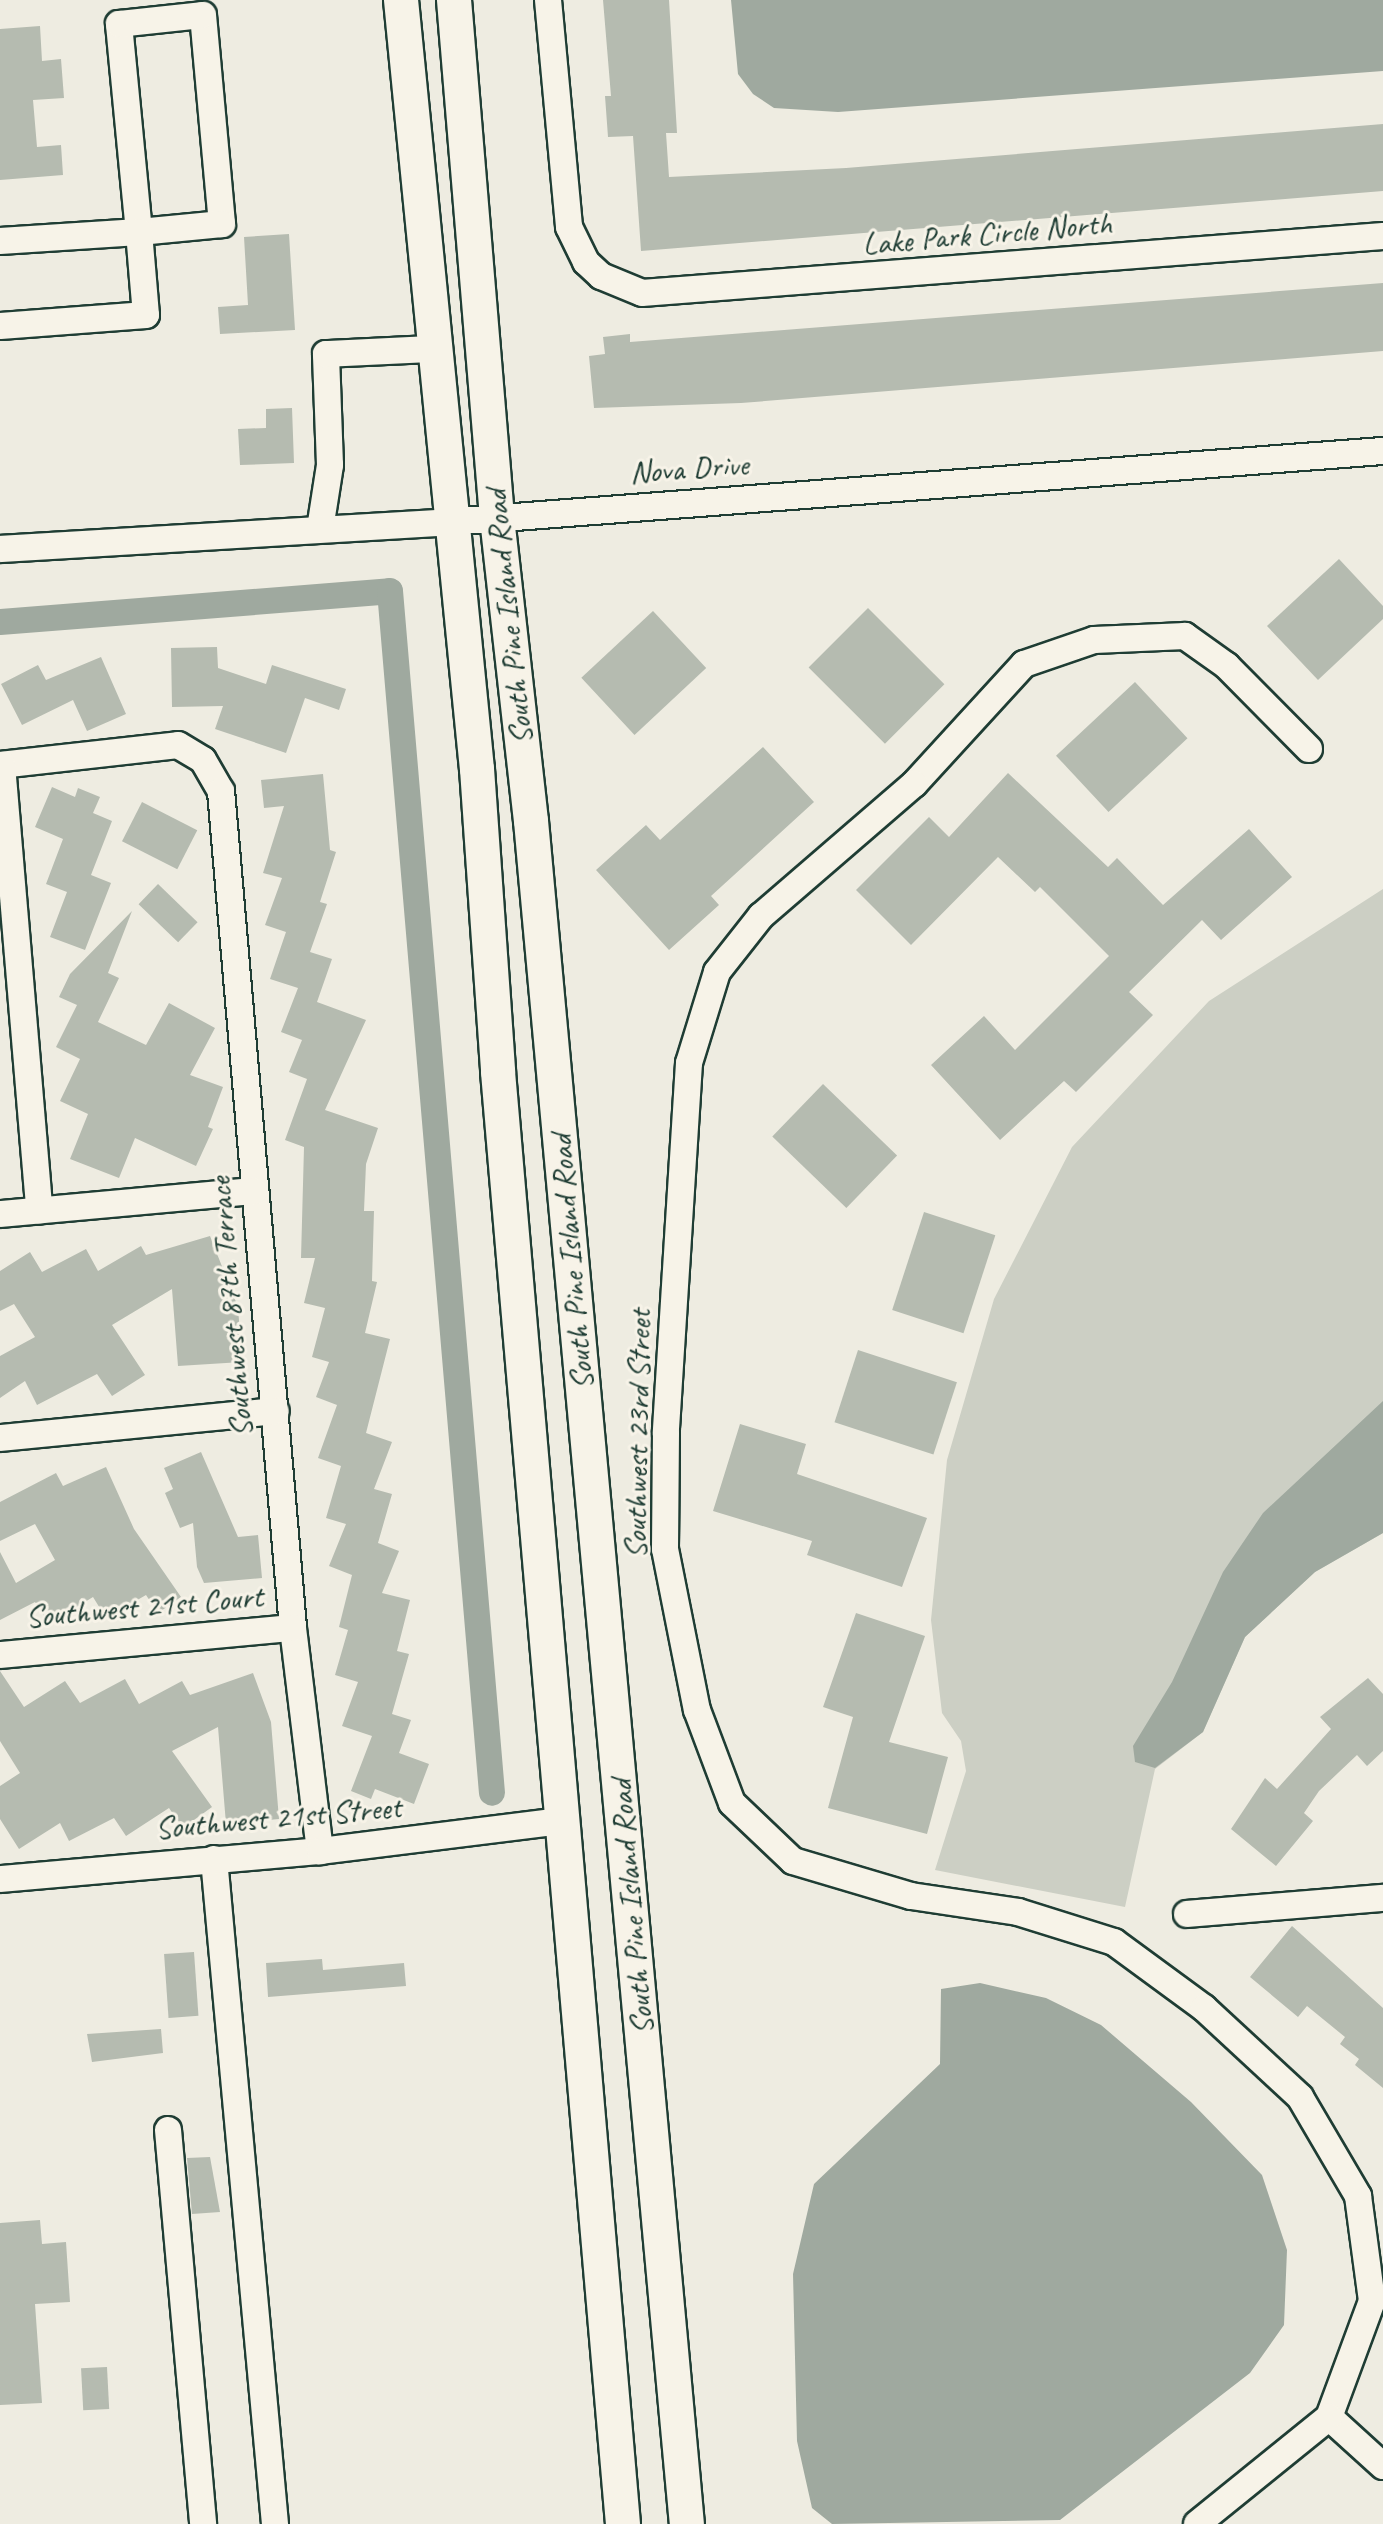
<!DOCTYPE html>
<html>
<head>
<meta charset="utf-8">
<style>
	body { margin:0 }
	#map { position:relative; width:1383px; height:2524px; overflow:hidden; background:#eeece1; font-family:Caveat,sans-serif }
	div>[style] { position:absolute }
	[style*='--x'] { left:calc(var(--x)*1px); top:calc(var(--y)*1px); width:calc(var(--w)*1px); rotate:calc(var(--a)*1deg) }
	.green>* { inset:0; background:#cccfc4 }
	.water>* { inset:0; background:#9fa99f }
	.canal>* { height:26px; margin:-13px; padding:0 13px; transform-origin:13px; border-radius:13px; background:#9fa99f }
	.building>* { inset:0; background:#b5bbb0; transform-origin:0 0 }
	.roads { filter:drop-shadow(2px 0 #1f3d34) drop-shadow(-2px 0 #1f3d34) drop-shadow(0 2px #1f3d34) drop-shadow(0 -2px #1f3d34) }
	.minor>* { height:26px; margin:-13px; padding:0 13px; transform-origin:13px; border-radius:13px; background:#f7f3e8 }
	.major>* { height:34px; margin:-17px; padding:0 17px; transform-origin:17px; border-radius:17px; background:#f7f3e8 }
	span { translate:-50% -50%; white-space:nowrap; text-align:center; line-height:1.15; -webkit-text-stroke:6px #f7f3e8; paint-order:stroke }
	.street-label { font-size:32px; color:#1f3d34 }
</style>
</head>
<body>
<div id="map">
	<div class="green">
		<div style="clip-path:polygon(1383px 889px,1383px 1533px,1315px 1572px,1245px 1637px,1203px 1732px,1155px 1769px,1125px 1907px,935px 1870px,966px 1771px,961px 1741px,942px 1713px,931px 1620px,947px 1460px,994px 1299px,1072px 1147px,1209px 1001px)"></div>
	</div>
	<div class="water">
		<div style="clip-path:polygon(731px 0,1383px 0,1383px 71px,838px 112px,774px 108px,753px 94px,738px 74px)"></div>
		<div style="clip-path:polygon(1383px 1401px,1383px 1533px,1315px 1572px,1245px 1637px,1203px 1732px,1155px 1768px,1135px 1762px,1133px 1746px,1172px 1682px,1223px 1572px,1263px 1513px)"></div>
		<div style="clip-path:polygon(980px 1983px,1046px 1998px,1101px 2025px,1191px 2102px,1262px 2175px,1287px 2250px,1284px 2325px,1250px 2373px,1060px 2520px,832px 2524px,812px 2508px,797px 2441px,793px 2274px,814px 2184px,940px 2064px,941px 1989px)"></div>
	</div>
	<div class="canal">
		<div style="--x:0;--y:622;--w:391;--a:-4.5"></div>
		<div style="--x:390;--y:591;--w:1206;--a:85.15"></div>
	</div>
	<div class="building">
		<div style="clip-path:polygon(603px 0,669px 0,677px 133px,666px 133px,669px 177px,846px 168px,1383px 124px,1383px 191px,641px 251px,633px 136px,608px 137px,605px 96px,611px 96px)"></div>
		<div style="clip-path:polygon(40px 26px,42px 61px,61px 59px,64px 98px,33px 100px,37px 147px,61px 145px,63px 175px,0 180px,0 29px)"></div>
		<div style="clip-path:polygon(289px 234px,295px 330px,220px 334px,218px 307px,248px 305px,244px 237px)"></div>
		<div style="clip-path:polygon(1383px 283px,1383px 351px,741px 403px,594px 408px,589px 356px,605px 354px,603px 337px,630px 334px,630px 342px)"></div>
		<div style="clip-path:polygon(292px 408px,294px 463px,240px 465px,238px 429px,266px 428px,266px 409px)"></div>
		<div style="clip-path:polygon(1339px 559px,1383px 606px,1383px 619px,1318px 680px,1267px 626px)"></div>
		<div style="left:868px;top:608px;width:108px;height:84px;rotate:45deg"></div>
		<div style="left:653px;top:611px;width:78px;height:98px;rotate:47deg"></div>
		<div style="clip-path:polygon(217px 647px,218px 668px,266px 684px,272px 665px,346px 689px,339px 710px,305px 698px,286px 753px,215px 729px,223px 706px,172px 707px,171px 648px)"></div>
		<div style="clip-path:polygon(101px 657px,126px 714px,87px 731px,73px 700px,22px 725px,1px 684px,38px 665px,46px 680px)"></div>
		<div style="left:1135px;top:682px;width:77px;height:108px;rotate:47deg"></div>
		<div style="clip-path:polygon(763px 747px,814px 802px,711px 896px,719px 905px,669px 950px,596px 870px,646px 825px,660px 840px)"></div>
		<div style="clip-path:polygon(1008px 773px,1108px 867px,1117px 858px,1163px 905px,1249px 829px,1292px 877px,1221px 940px,1202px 920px,1129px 992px,1153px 1015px,1076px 1092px,1064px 1081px,1000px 1140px,931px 1065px,984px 1016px,1015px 1050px,1109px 956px,1040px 887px,1035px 892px,998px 857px,911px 945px,856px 890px,929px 817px,949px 837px)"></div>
		<div style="clip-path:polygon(323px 774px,330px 850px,336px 852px,320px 902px,327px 904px,310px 952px,332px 959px,317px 1002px,366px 1020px,325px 1110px,378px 1128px,366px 1164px,364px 1211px,374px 1211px,372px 1281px,377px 1282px,365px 1333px,390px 1339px,366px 1433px,392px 1442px,374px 1489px,392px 1494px,378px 1543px,399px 1551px,382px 1593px,410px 1600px,397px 1651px,409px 1654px,392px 1714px,411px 1720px,399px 1753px,429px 1764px,414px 1804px,375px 1789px,371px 1799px,351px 1791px,372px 1736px,342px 1726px,358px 1682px,335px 1675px,348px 1630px,339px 1627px,352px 1575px,329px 1566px,346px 1524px,326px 1518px,341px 1466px,318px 1458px,337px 1405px,316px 1397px,329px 1362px,312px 1357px,325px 1308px,304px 1303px,315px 1258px,301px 1258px,304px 1147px,285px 1140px,307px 1079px,289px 1072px,302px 1040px,281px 1032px,298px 988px,270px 979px,286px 932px,265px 925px,282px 878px,263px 873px,284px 806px,264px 808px,261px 780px)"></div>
		<div style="clip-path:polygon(52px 787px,75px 797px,78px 788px,100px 797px,93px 813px,112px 821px,91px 875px,111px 883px,85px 950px,50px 937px,67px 892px,46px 884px,63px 839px,35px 827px)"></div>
		<div style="left:142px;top:802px;width:62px;height:44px;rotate:27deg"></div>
		<div style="left:158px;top:884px;width:55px;height:28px;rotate:44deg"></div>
		<div style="clip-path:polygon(132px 911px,108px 973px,119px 978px,98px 1022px,146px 1045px,169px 1003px,215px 1028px,190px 1075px,223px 1087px,208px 1127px,213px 1129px,196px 1166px,135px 1138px,119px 1178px,70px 1159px,88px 1114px,60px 1101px,80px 1059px,56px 1047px,77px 1005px,59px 997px,70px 974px)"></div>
		<div style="left:823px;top:1084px;width:103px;height:73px;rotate:44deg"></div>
		<div style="left:924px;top:1212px;width:75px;height:103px;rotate:18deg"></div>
		<div style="clip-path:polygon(210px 1236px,238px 1307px,242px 1362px,178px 1366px,172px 1289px,112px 1325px,145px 1375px,112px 1396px,97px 1374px,37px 1405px,25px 1381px,0 1398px,0 1356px,35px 1337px,14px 1304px,0 1311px,0 1271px,30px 1252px,42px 1272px,86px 1249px,98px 1271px,141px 1246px,146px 1255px)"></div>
		<div style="left:858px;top:1350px;width:104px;height:76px;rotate:18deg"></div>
		<div style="clip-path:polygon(740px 1424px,806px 1444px,797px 1474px,927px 1518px,902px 1587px,807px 1555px,812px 1541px,713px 1511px)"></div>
		<div style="clip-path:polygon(201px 1452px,238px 1537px,258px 1535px,262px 1578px,204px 1583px,197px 1567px,193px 1523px,180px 1528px,165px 1493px,173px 1489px,164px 1468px)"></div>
		<div style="clip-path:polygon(106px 1467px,134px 1529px,181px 1597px,158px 1613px,146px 1595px,106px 1618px,93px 1597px,49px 1624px,35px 1602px,0 1620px,0 1552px,16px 1583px,55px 1560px,35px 1524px,0 1541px,0 1502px,56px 1473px,63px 1486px)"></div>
		<div style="clip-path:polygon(856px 1613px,925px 1636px,889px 1742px,948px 1757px,927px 1834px,828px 1808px,853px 1717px,823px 1707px)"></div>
		<div style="clip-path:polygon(0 1671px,24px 1707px,65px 1681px,80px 1703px,125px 1679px,139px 1704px,182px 1681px,190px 1695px,253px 1673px,271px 1722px,279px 1819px,226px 1824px,218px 1727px,172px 1751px,212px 1807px,183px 1828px,169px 1808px,126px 1836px,114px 1818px,69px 1841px,60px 1823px,19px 1849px,0 1819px,0 1786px,20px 1773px,0 1741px)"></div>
		<div style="clip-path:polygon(1368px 1678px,1383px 1694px,1383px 1751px,1367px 1766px,1357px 1755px,1319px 1791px,1304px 1813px,1313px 1821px,1276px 1866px,1231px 1829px,1265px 1778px,1277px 1789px,1331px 1729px,1320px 1717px)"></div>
		<div style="clip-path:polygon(1292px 1926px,1383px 2008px,1383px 2088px,1355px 2065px,1359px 2059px,1340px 2044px,1345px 2037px,1307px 2006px,1298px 2017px,1250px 1977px)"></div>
		<div style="left:194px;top:1952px;width:64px;height:30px;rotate:86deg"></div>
		<div style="clip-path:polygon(322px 1959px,323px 1970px,404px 1963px,406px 1986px,268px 1997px,266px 1963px)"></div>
		<div style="clip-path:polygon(161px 2029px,163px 2053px,92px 2062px,87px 2034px)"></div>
		<div style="clip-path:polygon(210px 2157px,220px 2212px,192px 2214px,187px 2158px)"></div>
		<div style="clip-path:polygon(40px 2220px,42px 2244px,66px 2242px,70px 2302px,35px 2304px,42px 2403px,0 2405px,0 2223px)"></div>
		<div style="left:107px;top:2367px;width:42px;height:26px;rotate:87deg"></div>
	</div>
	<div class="roads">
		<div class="minor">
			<div style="--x:548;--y:0;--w:228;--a:84.7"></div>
			<div style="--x:569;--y:227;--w:39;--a:64"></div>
			<div style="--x:586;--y:262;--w:21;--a:43"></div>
			<div style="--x:601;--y:276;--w:44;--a:22.5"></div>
			<div style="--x:642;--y:293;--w:743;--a:-4.4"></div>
			<div style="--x:203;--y:15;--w:210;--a:84.8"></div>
			<div style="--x:222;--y:224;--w:83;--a:174.5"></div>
			<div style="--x:139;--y:232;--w:209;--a:-95.5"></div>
			<div style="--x:119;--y:24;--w:84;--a:-6.1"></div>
			<div style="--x:0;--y:241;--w:139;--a:-3.7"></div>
			<div style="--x:139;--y:232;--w:83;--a:85.2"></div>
			<div style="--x:146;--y:315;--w:146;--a:175.7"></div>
			<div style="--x:320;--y:529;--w:65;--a:-81.1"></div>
			<div style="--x:330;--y:465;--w:111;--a:-92.1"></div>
			<div style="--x:326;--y:354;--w:107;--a:-2.7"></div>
			<div style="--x:0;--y:549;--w:450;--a:-3.4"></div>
			<div style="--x:449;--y:522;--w:937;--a:-4.35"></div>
			<div style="--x:1309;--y:749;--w:117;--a:-134.7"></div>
			<div style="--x:1227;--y:666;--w:52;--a:-144.5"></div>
			<div style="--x:1185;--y:636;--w:91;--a:177.5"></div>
			<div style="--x:1094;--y:640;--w:74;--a:161.1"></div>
			<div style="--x:1024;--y:664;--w:163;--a:132.5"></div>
			<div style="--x:914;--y:784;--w:202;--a:139.2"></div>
			<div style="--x:761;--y:916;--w:71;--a:128.2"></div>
			<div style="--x:717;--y:972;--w:95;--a:107.1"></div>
			<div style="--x:689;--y:1063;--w:371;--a:93.6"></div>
			<div style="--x:666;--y:1433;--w:116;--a:90.5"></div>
			<div style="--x:665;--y:1549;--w:164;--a:78.8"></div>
			<div style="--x:697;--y:1710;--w:99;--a:69.4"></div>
			<div style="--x:732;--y:1803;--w:84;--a:43.6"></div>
			<div style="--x:793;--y:1861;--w:123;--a:16.5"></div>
			<div style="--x:911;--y:1896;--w:108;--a:8.5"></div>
			<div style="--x:1018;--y:1912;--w:101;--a:17.4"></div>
			<div style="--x:1114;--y:1942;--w:112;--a:36.3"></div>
			<div style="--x:1204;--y:2008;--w:131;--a:42.8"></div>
			<div style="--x:1300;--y:2097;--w:115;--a:59.6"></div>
			<div style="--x:1358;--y:2196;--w:106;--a:82.4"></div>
			<div style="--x:1372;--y:2301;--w:124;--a:110.3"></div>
			<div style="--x:0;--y:765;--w:179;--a:-6.4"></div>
			<div style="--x:178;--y:745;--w:29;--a:31"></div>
			<div style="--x:203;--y:760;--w:36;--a:60"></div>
			<div style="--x:221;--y:791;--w:840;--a:85.08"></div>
			<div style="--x:293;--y:1628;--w:225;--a:83.1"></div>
			<div style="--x:2;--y:765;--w:447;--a:85.2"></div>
			<div style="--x:0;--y:1214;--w:255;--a:-5.2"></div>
			<div style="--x:0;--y:1438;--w:277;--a:-5.6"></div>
			<div style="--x:0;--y:1655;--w:294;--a:-5.3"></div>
			<div style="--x:214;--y:1859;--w:668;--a:84.76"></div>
			<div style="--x:0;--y:1879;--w:321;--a:-5"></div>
			<div style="--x:320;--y:1851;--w:244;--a:-7.1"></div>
			<div style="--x:1187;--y:1914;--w:197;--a:-4.7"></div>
			<div style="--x:168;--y:2130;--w:396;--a:84.9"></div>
			<div style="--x:1329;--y:2417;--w:73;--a:42.2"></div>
			<div style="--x:1197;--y:2524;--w:170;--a:-39"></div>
		</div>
		<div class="major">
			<div style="--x:401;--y:0;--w:773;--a:84.36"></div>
			<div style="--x:477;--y:769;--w:304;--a:86"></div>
			<div style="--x:498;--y:1072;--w:1457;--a:85.08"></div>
			<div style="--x:454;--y:0;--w:520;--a:85.25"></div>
			<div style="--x:497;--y:518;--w:305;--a:83.6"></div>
			<div style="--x:531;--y:821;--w:1710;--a:84.77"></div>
		</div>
	</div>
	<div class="street-label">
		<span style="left:987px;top:234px;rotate:-5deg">Lake Park Circle North</span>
		<span style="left:689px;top:469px;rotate:-4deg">Nova Drive</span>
		<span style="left:509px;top:617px;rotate:-96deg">South Pine Island Road</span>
		<span style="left:572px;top:1262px;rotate:-95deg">South Pine Island Road</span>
		<span style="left:231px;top:1307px;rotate:-95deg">Southwest 87th Terrace</span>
		<span style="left:638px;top:1434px;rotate:-89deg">Southwest 23rd Street</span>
		<span style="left:144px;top:1607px;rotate:-5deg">Southwest 21st Court</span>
		<span style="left:278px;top:1818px;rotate:-5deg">Southwest 21st Street</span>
		<span style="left:632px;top:1907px;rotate:-95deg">South Pine Island Road</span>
	</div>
</div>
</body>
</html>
